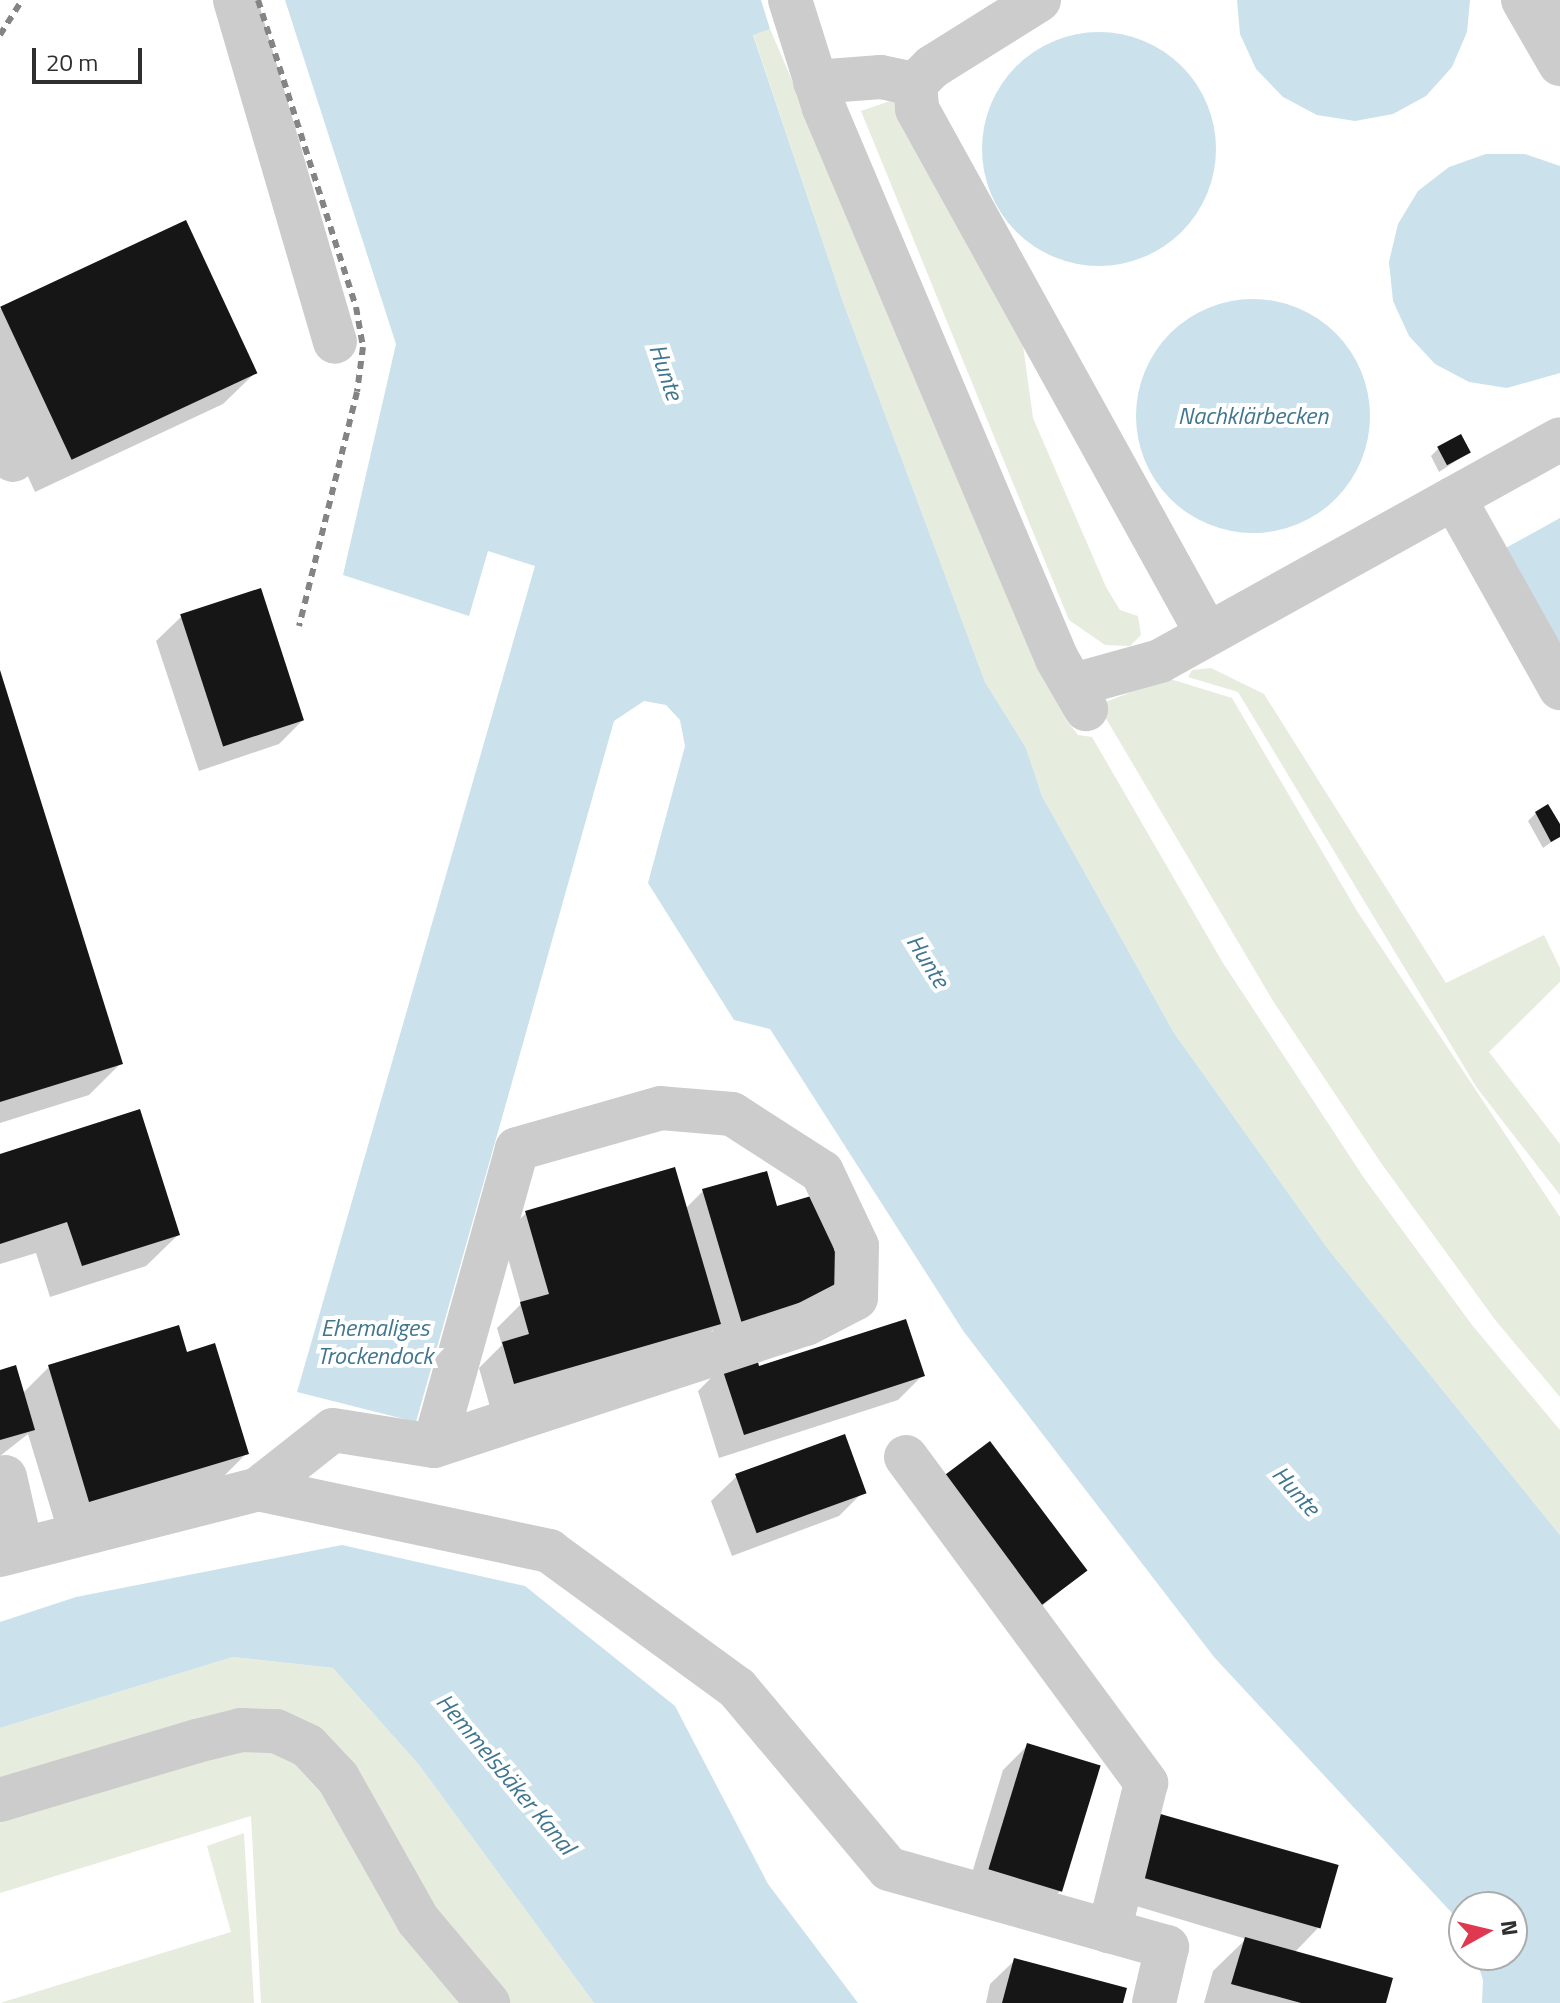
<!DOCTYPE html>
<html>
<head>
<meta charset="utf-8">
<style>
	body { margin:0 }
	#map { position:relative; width:1560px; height:2003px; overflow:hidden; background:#fff; font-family:"Titillium Web",sans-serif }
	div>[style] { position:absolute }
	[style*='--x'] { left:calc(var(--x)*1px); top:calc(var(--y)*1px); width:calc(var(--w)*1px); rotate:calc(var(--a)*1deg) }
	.green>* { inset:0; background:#e6ecde }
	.water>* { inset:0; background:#cbe1eb }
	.round { border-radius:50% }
	.shadow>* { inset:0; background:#0003 }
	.building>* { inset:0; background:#161616; transform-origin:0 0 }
	.minor>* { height:44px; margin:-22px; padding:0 22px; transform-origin:22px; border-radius:22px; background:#ccc }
	.rail>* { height:6px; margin-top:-3px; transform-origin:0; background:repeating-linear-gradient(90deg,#848484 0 8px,transparent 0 14px) }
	span { translate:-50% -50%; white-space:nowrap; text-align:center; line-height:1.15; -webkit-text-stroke:8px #fff; paint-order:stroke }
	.water-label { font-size:24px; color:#40768f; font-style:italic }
	.north { position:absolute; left:1448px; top:1891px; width:80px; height:80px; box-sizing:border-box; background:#fff; border:2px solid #acacac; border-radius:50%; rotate:82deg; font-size:22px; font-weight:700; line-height:32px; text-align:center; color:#2f2f2f }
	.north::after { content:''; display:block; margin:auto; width:28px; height:36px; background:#df3851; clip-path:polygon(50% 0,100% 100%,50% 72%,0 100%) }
	.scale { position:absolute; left:32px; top:48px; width:110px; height:36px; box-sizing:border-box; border:4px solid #2f2f2f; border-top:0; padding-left:10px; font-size:24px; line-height:28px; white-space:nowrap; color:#2f2f2f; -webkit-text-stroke:6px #fff; paint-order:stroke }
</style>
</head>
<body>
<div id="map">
	<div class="green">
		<div style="clip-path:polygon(770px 29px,1067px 721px,1078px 735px,1092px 737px,1223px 963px,1364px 1178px,1472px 1325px,1560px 1430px,1560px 1535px,1328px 1249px,1174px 1033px,1042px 796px,1026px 748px,985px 682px,843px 302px,753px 34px)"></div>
		<div style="clip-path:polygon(899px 98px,1018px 309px,1033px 418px,1106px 587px,1120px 610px,1138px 616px,1141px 635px,1130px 646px,1105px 645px,1069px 620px,861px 111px)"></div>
		<div style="clip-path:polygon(1211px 668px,1264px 694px,1446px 983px,1544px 935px,1560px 968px,1560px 982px,1489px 1052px,1560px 1144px,1560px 1195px,1477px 1088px,1238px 692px,1188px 677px,1192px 670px)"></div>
		<div style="clip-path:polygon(1167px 678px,1232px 698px,1357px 911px,1560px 1217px,1560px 1397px,1496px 1321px,1381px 1163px,1273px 1001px,1098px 705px)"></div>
		<div style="clip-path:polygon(233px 1657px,333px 1668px,419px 1765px,594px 2003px,261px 2003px,251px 1816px,0 1893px,0 1728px)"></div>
		<div style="clip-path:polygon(244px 1833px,254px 2003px,0 2003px,231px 1932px,207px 1846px)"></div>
	</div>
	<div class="water">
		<div style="clip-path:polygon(285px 0,761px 0,770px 29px,753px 35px,843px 302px,985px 682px,1026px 748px,1042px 796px,1174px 1033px,1328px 1249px,1560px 1535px,1560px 2003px,1482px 2003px,1483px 1980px,1475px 1955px,1512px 1955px,1512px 1907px,1464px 1907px,1464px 1926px,1214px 1657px,964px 1332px,770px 1029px,734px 1020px,648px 883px,685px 746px,680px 720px,666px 705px,644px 701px,614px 721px,416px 1422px,297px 1392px,535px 566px,488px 551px,469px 616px,343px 575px,396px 344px)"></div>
		<div style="clip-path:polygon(1237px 0,1470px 0,1467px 32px,1452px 67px,1426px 96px,1393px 114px,1355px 121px,1317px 115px,1283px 97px,1256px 69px,1240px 34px)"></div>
		<div class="round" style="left:982px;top:32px;width:234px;height:234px"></div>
		<div style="clip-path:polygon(1486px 154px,1525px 154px,1560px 166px,1560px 373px,1507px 388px,1469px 382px,1435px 364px,1409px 336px,1393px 301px,1389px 262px,1398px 224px,1418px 191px,1449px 167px)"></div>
		<div class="round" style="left:1136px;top:299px;width:234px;height:234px"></div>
		<div style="clip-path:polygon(1560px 518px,1560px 653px,1504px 549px)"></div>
		<div style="clip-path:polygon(342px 1545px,525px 1586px,675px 1706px,768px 1884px,858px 2003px,594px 2003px,419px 1765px,333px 1668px,233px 1657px,0 1728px,0 1622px,76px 1597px)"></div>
	</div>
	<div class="shadow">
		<div style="clip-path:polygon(1527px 0,1560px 0,1560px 87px,1518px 9px)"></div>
		<div style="clip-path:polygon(185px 223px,255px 373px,223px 404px,35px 492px,0 415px,0 309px)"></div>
		<div style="clip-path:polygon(1438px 449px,1468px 453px,1439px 472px,1431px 456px)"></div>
		<div style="clip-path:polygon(181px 617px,303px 720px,279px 744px,199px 771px,156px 641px)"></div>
		<div style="clip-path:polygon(0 675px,121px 1063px,89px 1095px,0 1123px)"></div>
		<div style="clip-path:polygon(1536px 813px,1560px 828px,1560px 836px,1543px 848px,1528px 821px)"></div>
		<div style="clip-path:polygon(0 1156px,178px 1235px,146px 1266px,50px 1297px,36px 1253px,0 1264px)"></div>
		<div style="clip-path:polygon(703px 1191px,776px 1208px,820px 1317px,717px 1347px,713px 1330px,694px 1348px,490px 1407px,479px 1368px,502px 1345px,497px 1328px,521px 1304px,502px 1237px,526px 1213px,685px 1209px)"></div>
		<div style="clip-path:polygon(186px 1354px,247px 1453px,215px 1485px,58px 1533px,28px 1434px,0 1456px,0 1371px,22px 1394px,49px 1367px)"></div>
		<div style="clip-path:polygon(722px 1367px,758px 1369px,923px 1375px,898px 1400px,719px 1458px,698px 1391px)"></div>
		<div style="clip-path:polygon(843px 1437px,863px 1492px,839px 1516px,732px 1556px,711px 1501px,736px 1477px)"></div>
		<div style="clip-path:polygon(944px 1478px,1085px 1570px,1016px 1628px)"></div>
		<div style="clip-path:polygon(1028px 1745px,1060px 1891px,1036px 1915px,966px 1893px,1003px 1770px)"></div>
		<div style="clip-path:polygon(1134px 1839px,1318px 1928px,1294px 1953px,1384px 2003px,1204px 2003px,1213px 1971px,1246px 1939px,1116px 1900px)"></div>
		<div style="clip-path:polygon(1015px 1960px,1121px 2003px,986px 2003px,990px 1984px)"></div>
	</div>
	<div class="building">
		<div style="left:186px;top:220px;width:169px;height:205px;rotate:65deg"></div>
		<div style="left:1461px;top:434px;width:21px;height:27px;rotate:62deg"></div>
		<div style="left:261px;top:588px;width:139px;height:85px;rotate:72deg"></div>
		<div style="clip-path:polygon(0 670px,123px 1064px,0 1102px)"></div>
		<div style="clip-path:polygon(1548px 804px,1560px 824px,1560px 837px,1551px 842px,1535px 812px)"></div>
		<div style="clip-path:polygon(140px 1109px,180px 1235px,82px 1266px,67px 1222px,0 1244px,0 1154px)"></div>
		<div style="clip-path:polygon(675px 1167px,721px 1324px,514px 1384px,502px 1342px,529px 1334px,520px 1302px,549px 1294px,525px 1211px)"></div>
		<div style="clip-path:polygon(767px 1171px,777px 1206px,818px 1194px,847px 1293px,742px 1324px,702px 1189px)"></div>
		<div style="clip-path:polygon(906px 1319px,925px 1376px,744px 1435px,721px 1365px,756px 1354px,759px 1366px)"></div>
		<div style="clip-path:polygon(179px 1325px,187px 1352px,215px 1343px,249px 1454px,89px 1502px,48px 1365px)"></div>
		<div style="clip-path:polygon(16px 1365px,35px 1430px,0 1440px,0 1370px)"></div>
		<div style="left:845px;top:1434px;width:63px;height:117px;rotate:70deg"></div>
		<div style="left:990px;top:1441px;width:162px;height:59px;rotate:53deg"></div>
		<div style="left:1027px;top:1743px;width:77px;height:132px;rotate:17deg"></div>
		<div style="left:1157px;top:1813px;width:189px;height:66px;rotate:16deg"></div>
		<div style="clip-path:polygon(1245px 1937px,1393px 1978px,1386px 2003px,1301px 2003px,1231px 1984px)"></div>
		<div style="clip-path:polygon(1014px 1958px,1127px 1988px,1123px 2003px,1002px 2003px)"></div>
	</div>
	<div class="minor">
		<div style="--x:235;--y:0;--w:356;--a:73.7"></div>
		<div style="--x:790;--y:0;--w:113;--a:72.5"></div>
		<div style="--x:824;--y:108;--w:598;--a:67.08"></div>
		<div style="--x:1057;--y:659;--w:58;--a:59.9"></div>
		<div style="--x:1039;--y:0;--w:126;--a:147.9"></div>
		<div style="--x:932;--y:67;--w:24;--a:135"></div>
		<div style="--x:915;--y:84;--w:25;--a:85"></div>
		<div style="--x:917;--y:109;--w:600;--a:61.08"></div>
		<div style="--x:1523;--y:0;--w:74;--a:60"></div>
		<div style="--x:815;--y:82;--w:66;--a:-4.3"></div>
		<div style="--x:881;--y:77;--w:35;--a:12"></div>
		<div style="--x:0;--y:420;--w:42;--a:72"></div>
		<div style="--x:1454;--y:498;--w:218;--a:60.8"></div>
		<div style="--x:1074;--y:685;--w:89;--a:-15.6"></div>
		<div style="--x:1160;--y:661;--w:457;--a:-29"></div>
		<div style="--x:906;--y:1457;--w:405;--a:53.6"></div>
		<div style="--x:1146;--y:1783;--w:153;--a:104"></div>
		<div style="--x:5;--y:1477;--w:72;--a:77.1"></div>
		<div style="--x:258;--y:1489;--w:298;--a:12"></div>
		<div style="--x:549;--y:1551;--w:233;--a:36.1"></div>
		<div style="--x:737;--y:1688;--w:236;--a:50"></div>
		<div style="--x:889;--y:1869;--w:289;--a:15.7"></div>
		<div style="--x:1167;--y:1947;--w:57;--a:103.1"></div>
		<div style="--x:0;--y:1555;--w:266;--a:-14.3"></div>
		<div style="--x:258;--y:1489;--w:95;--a:-38.2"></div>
		<div style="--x:333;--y:1430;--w:102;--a:9"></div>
		<div style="--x:434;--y:1446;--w:391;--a:-18.2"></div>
		<div style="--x:806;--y:1324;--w:56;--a:-27.5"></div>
		<div style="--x:856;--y:1298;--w:52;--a:-88.9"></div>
		<div style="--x:857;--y:1246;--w:82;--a:-115.3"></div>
		<div style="--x:822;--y:1172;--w:107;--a:-147.2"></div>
		<div style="--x:732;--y:1114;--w:71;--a:-175.2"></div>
		<div style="--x:661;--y:1108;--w:150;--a:164.1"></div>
		<div style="--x:517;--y:1149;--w:308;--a:105.6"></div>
		<div style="--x:0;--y:1800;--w:206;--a:-16.7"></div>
		<div style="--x:197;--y:1741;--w:45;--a:-14"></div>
		<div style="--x:241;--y:1730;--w:35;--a:2"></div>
		<div style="--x:276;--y:1731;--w:35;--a:25"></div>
		<div style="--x:308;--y:1746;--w:44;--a:46.8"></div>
		<div style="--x:338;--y:1778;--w:163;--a:60.6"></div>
		<div style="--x:418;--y:1920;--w:109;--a:49.9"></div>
	</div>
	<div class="rail">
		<div style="--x:258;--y:0;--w:322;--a:72.3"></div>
		<div style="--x:356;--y:307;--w:41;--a:80.1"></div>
		<div style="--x:363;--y:347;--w:45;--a:97.6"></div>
		<div style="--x:357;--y:392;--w:241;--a:103.9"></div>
		<div style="--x:0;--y:35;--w:41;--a:-57.8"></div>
	</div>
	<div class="water-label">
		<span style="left:666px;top:372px;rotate:71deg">Hunte</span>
		<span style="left:1253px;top:416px">Nachklärbecken</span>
		<span style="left:928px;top:961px;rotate:58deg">Hunte</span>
		<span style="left:375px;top:1342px">Ehemaliges<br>Trockendock</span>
		<span style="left:1296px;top:1491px;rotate:48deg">Hunte</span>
		<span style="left:506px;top:1774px;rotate:50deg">Hemmelsbäker Kanal</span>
	</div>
	<div class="north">N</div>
	<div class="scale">20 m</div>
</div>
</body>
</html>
